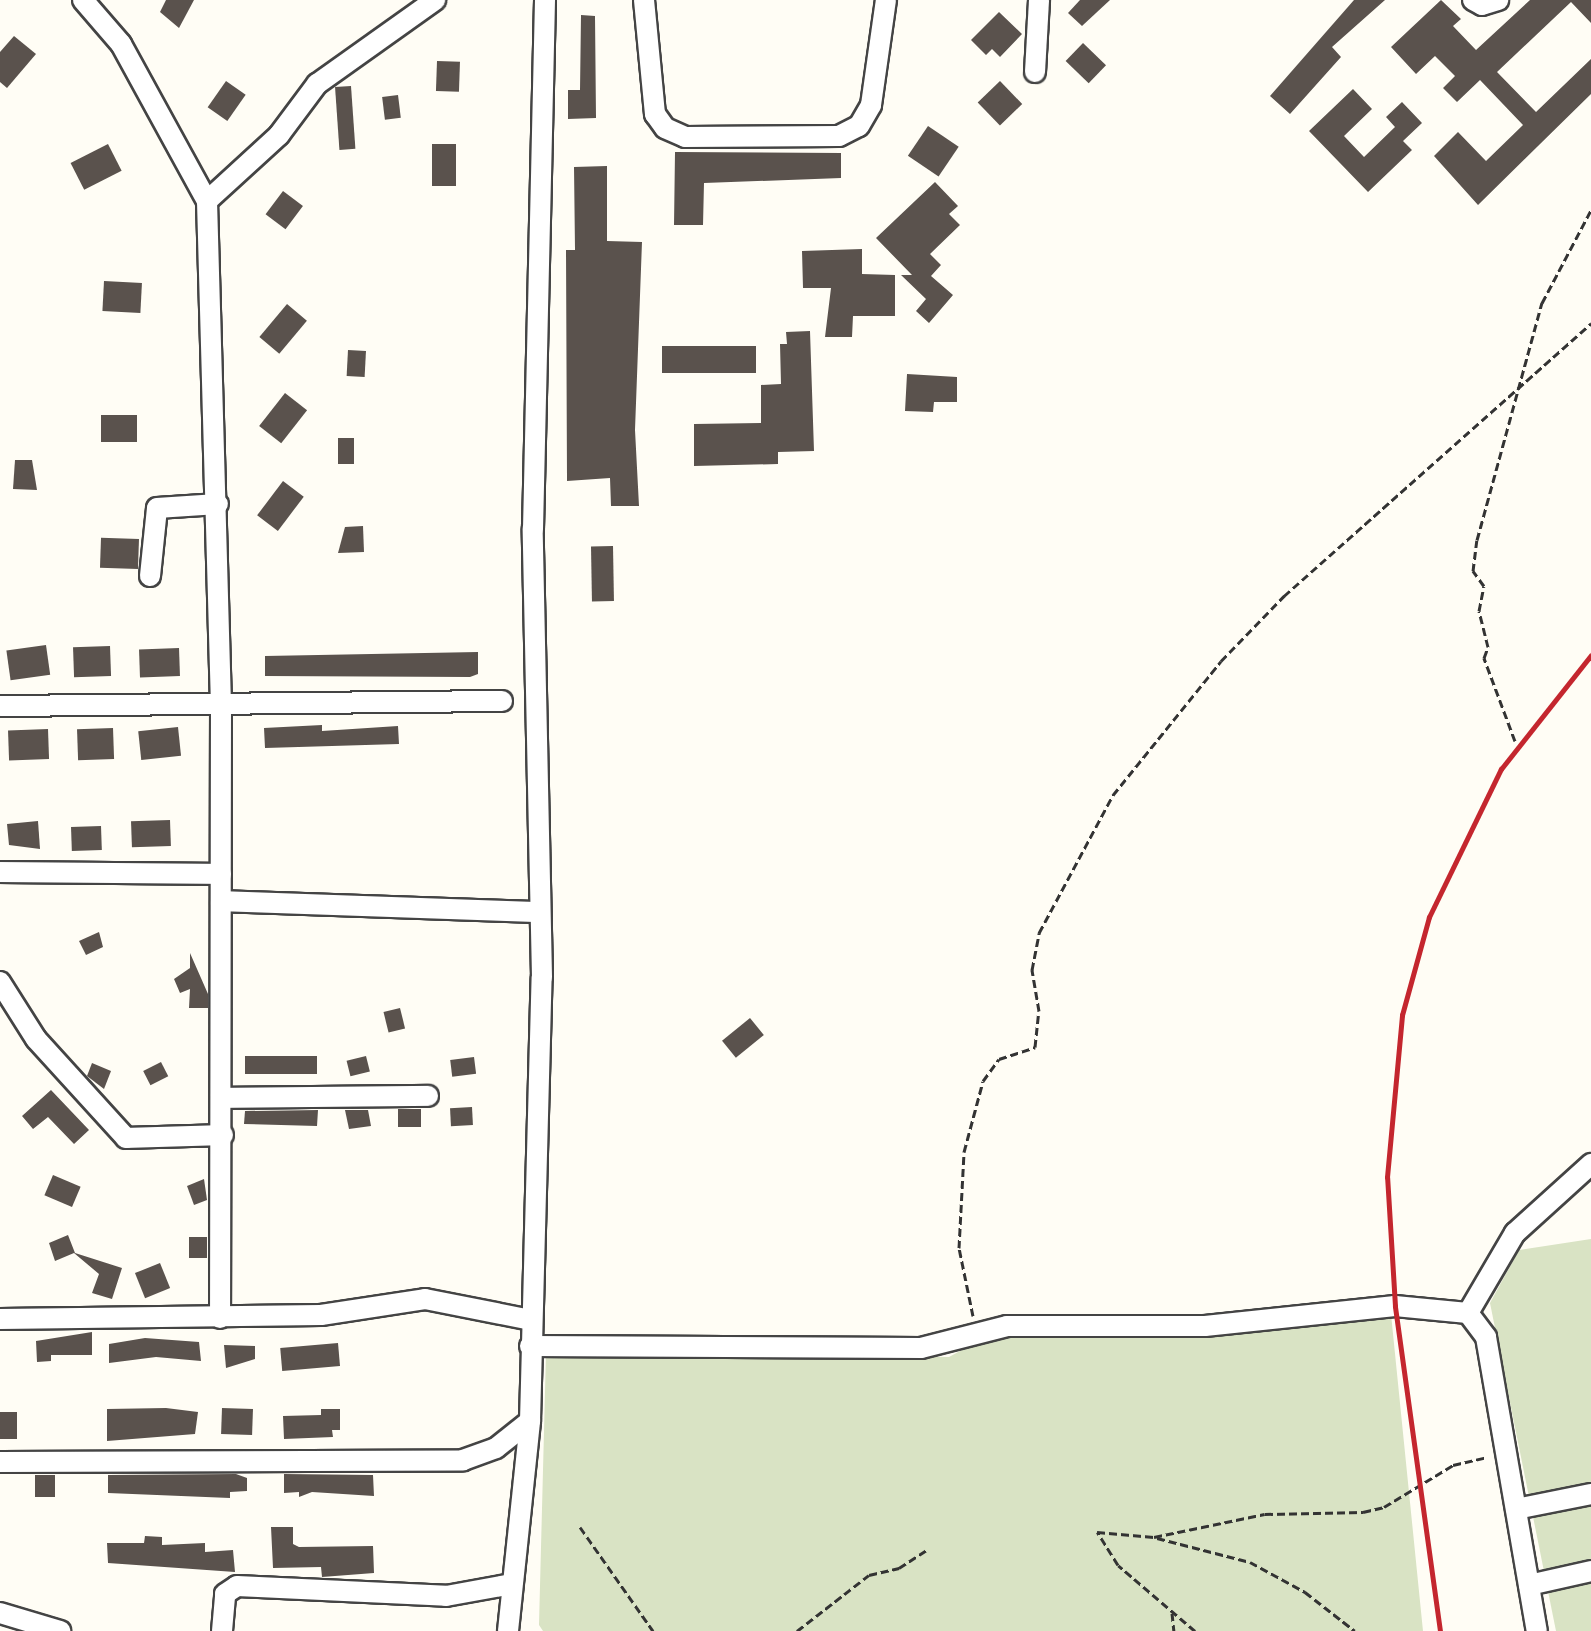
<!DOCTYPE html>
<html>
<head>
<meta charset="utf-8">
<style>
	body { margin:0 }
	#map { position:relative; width:1591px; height:1631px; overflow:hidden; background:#fffdf5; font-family:"Source Serif 4",serif }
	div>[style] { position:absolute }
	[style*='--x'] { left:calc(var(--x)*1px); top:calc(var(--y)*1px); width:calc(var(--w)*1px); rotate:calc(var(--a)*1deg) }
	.cemetery>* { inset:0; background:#d9e3c4 }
	.building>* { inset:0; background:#5a524d; transform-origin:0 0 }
	.path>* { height:3px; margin-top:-1.5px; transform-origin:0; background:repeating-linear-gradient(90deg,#333 0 8px,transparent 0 12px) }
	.roads { filter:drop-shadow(2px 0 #444) drop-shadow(-2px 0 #444) drop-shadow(0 2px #444) drop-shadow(0 -2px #444) }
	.minor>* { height:20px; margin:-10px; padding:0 10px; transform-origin:10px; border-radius:10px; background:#fff }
	.rail>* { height:5px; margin:-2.5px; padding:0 2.5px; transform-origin:2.5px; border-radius:2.5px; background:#c4262e }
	span { translate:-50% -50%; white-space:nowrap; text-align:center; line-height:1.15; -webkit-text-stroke:8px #fff; paint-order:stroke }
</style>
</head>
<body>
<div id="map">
	<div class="cemetery">
		<div style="clip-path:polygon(1591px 1239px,1591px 1631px,1556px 1631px,1490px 1303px,1519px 1250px)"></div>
		<div style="clip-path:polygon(1391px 1314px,1423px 1631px,543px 1631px,539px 1625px,546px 1353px,949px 1357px,995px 1332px)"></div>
	</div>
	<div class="building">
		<div style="clip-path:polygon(166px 0,194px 0,179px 28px,160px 12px)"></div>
		<div style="clip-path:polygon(1080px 0,1110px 0,1082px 26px,1068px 13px)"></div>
		<div style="clip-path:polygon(1354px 0,1385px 0,1332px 47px,1341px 57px,1290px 114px,1270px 96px)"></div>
		<div style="clip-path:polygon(1441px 0,1461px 19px,1453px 26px,1476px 50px,1530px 0,1591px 0,1591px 23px,1571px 2px,1497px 72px,1536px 112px,1591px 59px,1591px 94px,1478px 205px,1434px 156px,1458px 132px,1486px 161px,1523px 125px,1480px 80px,1457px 102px,1443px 88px,1455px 76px,1435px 56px,1416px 74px,1391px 47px)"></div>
		<div style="clip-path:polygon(999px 12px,1022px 34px,1000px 57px,992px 49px,986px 55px,971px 40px)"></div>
		<div style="clip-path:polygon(581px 15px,595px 16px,596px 118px,568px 119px,568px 90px,580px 90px)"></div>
		<div style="clip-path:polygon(14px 36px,36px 54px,7px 88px,0 82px,0 52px)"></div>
		<div style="left:1083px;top:43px;width:32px;height:25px;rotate:44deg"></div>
		<div style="left:437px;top:61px;width:23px;height:30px;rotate:2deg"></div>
		<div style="left:226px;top:81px;width:24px;height:32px;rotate:35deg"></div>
		<div style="left:1000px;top:81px;width:32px;height:31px;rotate:46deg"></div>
		<div style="left:351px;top:86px;width:63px;height:16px;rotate:86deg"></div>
		<div style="clip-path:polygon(1353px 89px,1372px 109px,1344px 136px,1364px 157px,1395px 127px,1386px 117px,1402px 102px,1422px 123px,1403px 141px,1412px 150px,1368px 192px,1309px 131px)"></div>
		<div style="left:398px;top:95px;width:23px;height:16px;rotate:83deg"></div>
		<div style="left:928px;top:126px;width:37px;height:36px;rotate:34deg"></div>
		<div style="left:108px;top:144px;width:30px;height:42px;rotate:63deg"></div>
		<div style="left:432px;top:144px;width:24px;height:42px"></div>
		<div style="clip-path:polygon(675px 152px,841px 153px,841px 178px,704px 183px,703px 225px,674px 225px)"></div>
		<div style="clip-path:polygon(607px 166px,607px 241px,642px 242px,635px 430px,639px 506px,611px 506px,610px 478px,567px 481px,566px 250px,575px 250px,574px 167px)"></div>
		<div style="clip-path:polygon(935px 182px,958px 206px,949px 214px,960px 225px,930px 254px,941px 265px,931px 276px,953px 295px,929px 323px,916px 311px,926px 299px,901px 275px,912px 275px,876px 238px)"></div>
		<div style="left:283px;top:191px;width:25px;height:29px;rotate:37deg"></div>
		<div style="clip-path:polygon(862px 249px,862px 274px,895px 275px,895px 316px,853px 316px,852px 337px,825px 337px,831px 288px,803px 288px,802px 251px)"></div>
		<div style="left:104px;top:281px;width:38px;height:30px;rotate:3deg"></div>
		<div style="left:287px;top:304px;width:26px;height:43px;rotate:40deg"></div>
		<div style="clip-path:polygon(810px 331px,814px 451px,778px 452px,778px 464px,694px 466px,694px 424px,761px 423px,761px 385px,781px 384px,780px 344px,787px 344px,786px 332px)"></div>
		<div style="left:662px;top:346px;width:94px;height:27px"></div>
		<div style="left:348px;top:350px;width:18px;height:26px;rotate:3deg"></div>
		<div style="clip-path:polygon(907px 374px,957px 377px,957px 402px,934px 402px,933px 412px,905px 411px)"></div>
		<div style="left:285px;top:393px;width:28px;height:42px;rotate:38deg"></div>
		<div style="left:137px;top:415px;width:27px;height:36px;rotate:90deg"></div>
		<div style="left:338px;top:438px;width:16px;height:26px"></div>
		<div style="clip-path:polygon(15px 460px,32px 460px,37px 490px,13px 489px)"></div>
		<div style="left:283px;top:481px;width:26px;height:43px;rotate:37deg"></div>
		<div style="clip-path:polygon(363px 526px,364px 552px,338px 553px,345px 527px)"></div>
		<div style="left:139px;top:539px;width:30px;height:38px;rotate:92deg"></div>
		<div style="left:613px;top:546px;width:55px;height:22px;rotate:89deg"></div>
		<div style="left:46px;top:645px;width:30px;height:40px;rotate:82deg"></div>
		<div style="left:110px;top:646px;width:30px;height:37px;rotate:88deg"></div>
		<div style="left:179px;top:648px;width:28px;height:40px;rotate:88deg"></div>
		<div style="clip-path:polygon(478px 652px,478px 674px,470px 677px,265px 676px,265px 656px)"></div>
		<div style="clip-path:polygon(322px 725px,322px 731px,398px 726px,399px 744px,265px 748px,264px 728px)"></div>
		<div style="left:178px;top:727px;width:29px;height:40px;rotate:84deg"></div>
		<div style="left:113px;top:728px;width:31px;height:36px;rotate:88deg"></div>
		<div style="left:48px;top:729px;width:30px;height:40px;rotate:88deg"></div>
		<div style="left:170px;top:820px;width:26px;height:39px;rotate:88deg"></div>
		<div style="clip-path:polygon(38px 821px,40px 849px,9px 845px,7px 824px)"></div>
		<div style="left:101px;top:826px;width:24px;height:30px;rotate:88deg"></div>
		<div style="clip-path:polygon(99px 932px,103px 947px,86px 955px,79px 941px)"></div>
		<div style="clip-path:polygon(190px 953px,208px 994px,208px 1008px,189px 1008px,190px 989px,180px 993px,174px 979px,190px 968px)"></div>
		<div style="left:400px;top:1008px;width:21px;height:17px;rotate:76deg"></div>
		<div style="left:750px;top:1018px;width:22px;height:36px;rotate:51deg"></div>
		<div style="left:245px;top:1056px;width:72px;height:18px"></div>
		<div style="left:366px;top:1056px;width:16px;height:20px;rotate:76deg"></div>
		<div style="left:474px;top:1057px;width:17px;height:24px;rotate:83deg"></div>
		<div style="left:161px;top:1062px;width:16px;height:20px;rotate:63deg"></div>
		<div style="clip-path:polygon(92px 1063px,111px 1071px,104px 1089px,87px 1076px)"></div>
		<div style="clip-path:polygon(51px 1090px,89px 1130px,74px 1144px,48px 1117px,33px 1129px,22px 1116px)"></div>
		<div style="left:472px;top:1107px;width:18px;height:22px;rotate:87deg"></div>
		<div style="left:398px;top:1109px;width:23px;height:18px"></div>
		<div style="clip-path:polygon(318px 1110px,317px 1126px,244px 1124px,245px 1111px)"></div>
		<div style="clip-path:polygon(345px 1110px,368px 1110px,371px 1126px,349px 1129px)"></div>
		<div style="left:53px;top:1175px;width:30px;height:22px;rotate:23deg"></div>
		<div style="clip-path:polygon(204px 1179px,207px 1200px,194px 1205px,187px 1186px)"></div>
		<div style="clip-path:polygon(68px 1235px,75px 1253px,122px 1268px,112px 1299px,92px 1293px,99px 1274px,74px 1253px,55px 1261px,49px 1243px)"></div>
		<div style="left:189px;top:1237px;width:18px;height:21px"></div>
		<div style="left:160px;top:1263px;width:27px;height:27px;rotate:68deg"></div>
		<div style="clip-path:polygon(92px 1332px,92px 1355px,51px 1355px,51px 1361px,37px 1362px,36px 1341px)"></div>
		<div style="clip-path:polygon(145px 1338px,199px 1342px,201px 1361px,156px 1357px,109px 1363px,109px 1344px)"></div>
		<div style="left:338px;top:1343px;width:23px;height:58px;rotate:85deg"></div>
		<div style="clip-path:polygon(224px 1345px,255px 1346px,255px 1359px,226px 1368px)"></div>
		<div style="clip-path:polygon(166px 1408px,198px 1412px,195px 1434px,107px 1441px,107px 1409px)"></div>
		<div style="left:222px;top:1408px;width:31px;height:26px;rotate:2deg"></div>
		<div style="clip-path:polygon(321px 1409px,340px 1409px,340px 1430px,332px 1430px,333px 1437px,284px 1439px,283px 1416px,321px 1415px)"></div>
		<div style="left:17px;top:1412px;width:27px;height:17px;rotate:90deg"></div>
		<div style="clip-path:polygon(236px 1474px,247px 1478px,247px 1491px,230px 1492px,230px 1498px,108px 1493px,108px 1475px)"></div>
		<div style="clip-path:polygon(284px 1474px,373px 1475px,374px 1496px,312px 1492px,299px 1497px,299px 1492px,284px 1493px)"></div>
		<div style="left:35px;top:1475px;width:20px;height:22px"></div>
		<div style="clip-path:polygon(271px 1527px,293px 1527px,293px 1544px,299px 1547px,373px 1546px,374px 1573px,322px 1577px,321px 1567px,273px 1568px)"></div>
		<div style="clip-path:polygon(145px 1536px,162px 1537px,162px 1545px,205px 1543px,205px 1552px,233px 1550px,235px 1572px,108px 1563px,107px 1543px,144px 1543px)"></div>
	</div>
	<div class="path">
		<div style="--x:1515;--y:741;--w:89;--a:-110.5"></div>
		<div style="--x:1484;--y:658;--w:12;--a:-70"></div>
		<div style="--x:1488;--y:647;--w:37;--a:-104"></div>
		<div style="--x:1479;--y:611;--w:25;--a:-79"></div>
		<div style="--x:1484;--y:586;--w:19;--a:-126"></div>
		<div style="--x:1473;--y:571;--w:31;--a:-83"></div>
		<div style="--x:1477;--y:540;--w:246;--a:-74.7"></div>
		<div style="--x:1542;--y:303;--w:105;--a:-62.2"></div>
		<div style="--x:973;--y:1316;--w:69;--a:-101.6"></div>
		<div style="--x:959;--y:1248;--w:96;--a:-87"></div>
		<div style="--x:964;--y:1152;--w:73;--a:-75"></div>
		<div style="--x:983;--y:1081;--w:27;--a:-54"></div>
		<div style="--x:999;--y:1059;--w:38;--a:-18"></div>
		<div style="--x:1035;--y:1047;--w:36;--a:-84"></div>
		<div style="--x:1039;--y:1011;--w:42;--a:-99.7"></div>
		<div style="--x:1032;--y:970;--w:38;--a:-79"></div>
		<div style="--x:1039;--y:933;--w:157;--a:-61.8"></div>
		<div style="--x:1113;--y:795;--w:172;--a:-51.1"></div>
		<div style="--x:1221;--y:661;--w:91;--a:-45.9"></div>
		<div style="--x:1284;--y:596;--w:411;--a:-41.6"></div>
		<div style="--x:580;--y:1527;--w:127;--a:54.9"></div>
		<div style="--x:1157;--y:1538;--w:96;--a:14.5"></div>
		<div style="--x:1250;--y:1562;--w:63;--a:28.6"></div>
		<div style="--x:1305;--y:1592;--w:63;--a:38"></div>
		<div style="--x:1172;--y:1613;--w:18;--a:84"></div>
		<div style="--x:797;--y:1631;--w:91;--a:-37.9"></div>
		<div style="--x:869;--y:1575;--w:31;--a:-13"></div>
		<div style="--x:899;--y:1568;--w:33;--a:-33"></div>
		<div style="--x:1195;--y:1631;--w:101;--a:-139.4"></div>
		<div style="--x:1118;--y:1565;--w:39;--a:-122"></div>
		<div style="--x:1097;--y:1532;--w:57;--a:5"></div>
		<div style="--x:1154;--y:1537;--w:113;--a:-11.7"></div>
		<div style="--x:1265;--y:1514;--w:98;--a:-1.2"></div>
		<div style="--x:1363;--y:1512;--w:22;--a:-13"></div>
		<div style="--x:1384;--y:1507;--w:81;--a:-31.3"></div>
		<div style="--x:1453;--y:1465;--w:35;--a:-13"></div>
	</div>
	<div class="roads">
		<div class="minor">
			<div style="--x:83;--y:0;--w:58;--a:49.2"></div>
			<div style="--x:121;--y:44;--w:179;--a:61.3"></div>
			<div style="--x:207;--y:201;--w:503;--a:88.41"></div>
			<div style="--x:221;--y:704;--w:614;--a:90.09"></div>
			<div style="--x:644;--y:0;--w:115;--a:84.5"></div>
			<div style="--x:655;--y:114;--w:17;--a:54"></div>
			<div style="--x:665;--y:128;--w:22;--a:24"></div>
			<div style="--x:685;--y:137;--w:154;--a:-0.4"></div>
			<div style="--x:839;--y:136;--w:22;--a:-27"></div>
			<div style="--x:859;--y:126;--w:24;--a:-60"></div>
			<div style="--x:871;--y:105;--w:106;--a:-81.9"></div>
			<div style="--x:1473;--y:0;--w:10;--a:29"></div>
			<div style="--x:1482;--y:5;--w:17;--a:-17"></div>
			<div style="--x:1035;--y:72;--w:72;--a:-86.8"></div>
			<div style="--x:207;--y:201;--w:98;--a:-42.5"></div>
			<div style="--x:279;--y:135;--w:64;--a:-53.3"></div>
			<div style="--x:317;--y:84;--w:145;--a:-35.4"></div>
			<div style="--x:150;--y:576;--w:68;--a:-84.1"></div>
			<div style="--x:157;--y:508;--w:61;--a:-3.8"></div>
			<div style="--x:0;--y:706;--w:502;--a:-0.57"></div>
			<div style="--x:0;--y:872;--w:221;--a:0.5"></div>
			<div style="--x:221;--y:901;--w:319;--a:2"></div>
			<div style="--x:0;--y:982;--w:67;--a:57.7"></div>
			<div style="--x:36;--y:1039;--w:134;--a:47.7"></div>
			<div style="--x:126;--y:1138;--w:97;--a:-1.8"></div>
			<div style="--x:221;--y:1098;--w:207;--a:-0.6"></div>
			<div style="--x:1468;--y:1313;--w:93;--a:-59.6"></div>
			<div style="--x:1515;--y:1233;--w:103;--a:-42.2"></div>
			<div style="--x:0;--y:1319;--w:321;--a:-0.7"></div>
			<div style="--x:321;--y:1315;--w:105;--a:-8.7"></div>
			<div style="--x:425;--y:1299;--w:108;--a:11.2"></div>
			<div style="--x:530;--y:1346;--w:391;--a:0.3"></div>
			<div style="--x:921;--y:1348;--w:89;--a:-14.3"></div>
			<div style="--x:1007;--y:1326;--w:198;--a:0"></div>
			<div style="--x:1205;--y:1326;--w:191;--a:-6"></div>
			<div style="--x:1395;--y:1306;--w:73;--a:5.5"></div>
			<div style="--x:1468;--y:1313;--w:30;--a:53"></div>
			<div style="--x:1486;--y:1337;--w:298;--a:80.2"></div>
			<div style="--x:0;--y:1462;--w:463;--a:-0.2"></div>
			<div style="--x:463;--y:1460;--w:35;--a:-20"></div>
			<div style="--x:496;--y:1448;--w:43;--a:-38.5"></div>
			<div style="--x:1516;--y:1509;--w:76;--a:-11.3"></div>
			<div style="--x:1529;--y:1585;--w:64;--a:-12.7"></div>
			<div style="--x:0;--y:1613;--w:63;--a:16.7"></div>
			<div style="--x:222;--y:1631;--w:37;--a:-85"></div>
			<div style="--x:225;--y:1594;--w:14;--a:-34"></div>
			<div style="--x:237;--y:1586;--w:209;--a:2.7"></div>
			<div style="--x:446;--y:1596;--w:67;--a:-10.3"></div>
			<div style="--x:508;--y:1631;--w:211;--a:-84"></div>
			<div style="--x:530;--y:1421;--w:444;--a:-88.5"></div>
			<div style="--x:542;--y:977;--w:448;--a:-91.2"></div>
			<div style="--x:533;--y:529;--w:529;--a:-88.7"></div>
		</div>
	</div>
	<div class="rail">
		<div style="--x:1440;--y:1631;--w:328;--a:-97.9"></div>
		<div style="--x:1395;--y:1306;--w:129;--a:-93.5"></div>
		<div style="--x:1387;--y:1177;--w:163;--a:-84.7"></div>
		<div style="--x:1402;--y:1015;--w:102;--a:-74.6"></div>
		<div style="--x:1429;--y:917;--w:165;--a:-64.1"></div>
		<div style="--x:1501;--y:769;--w:145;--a:-51.7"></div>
	</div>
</div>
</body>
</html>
